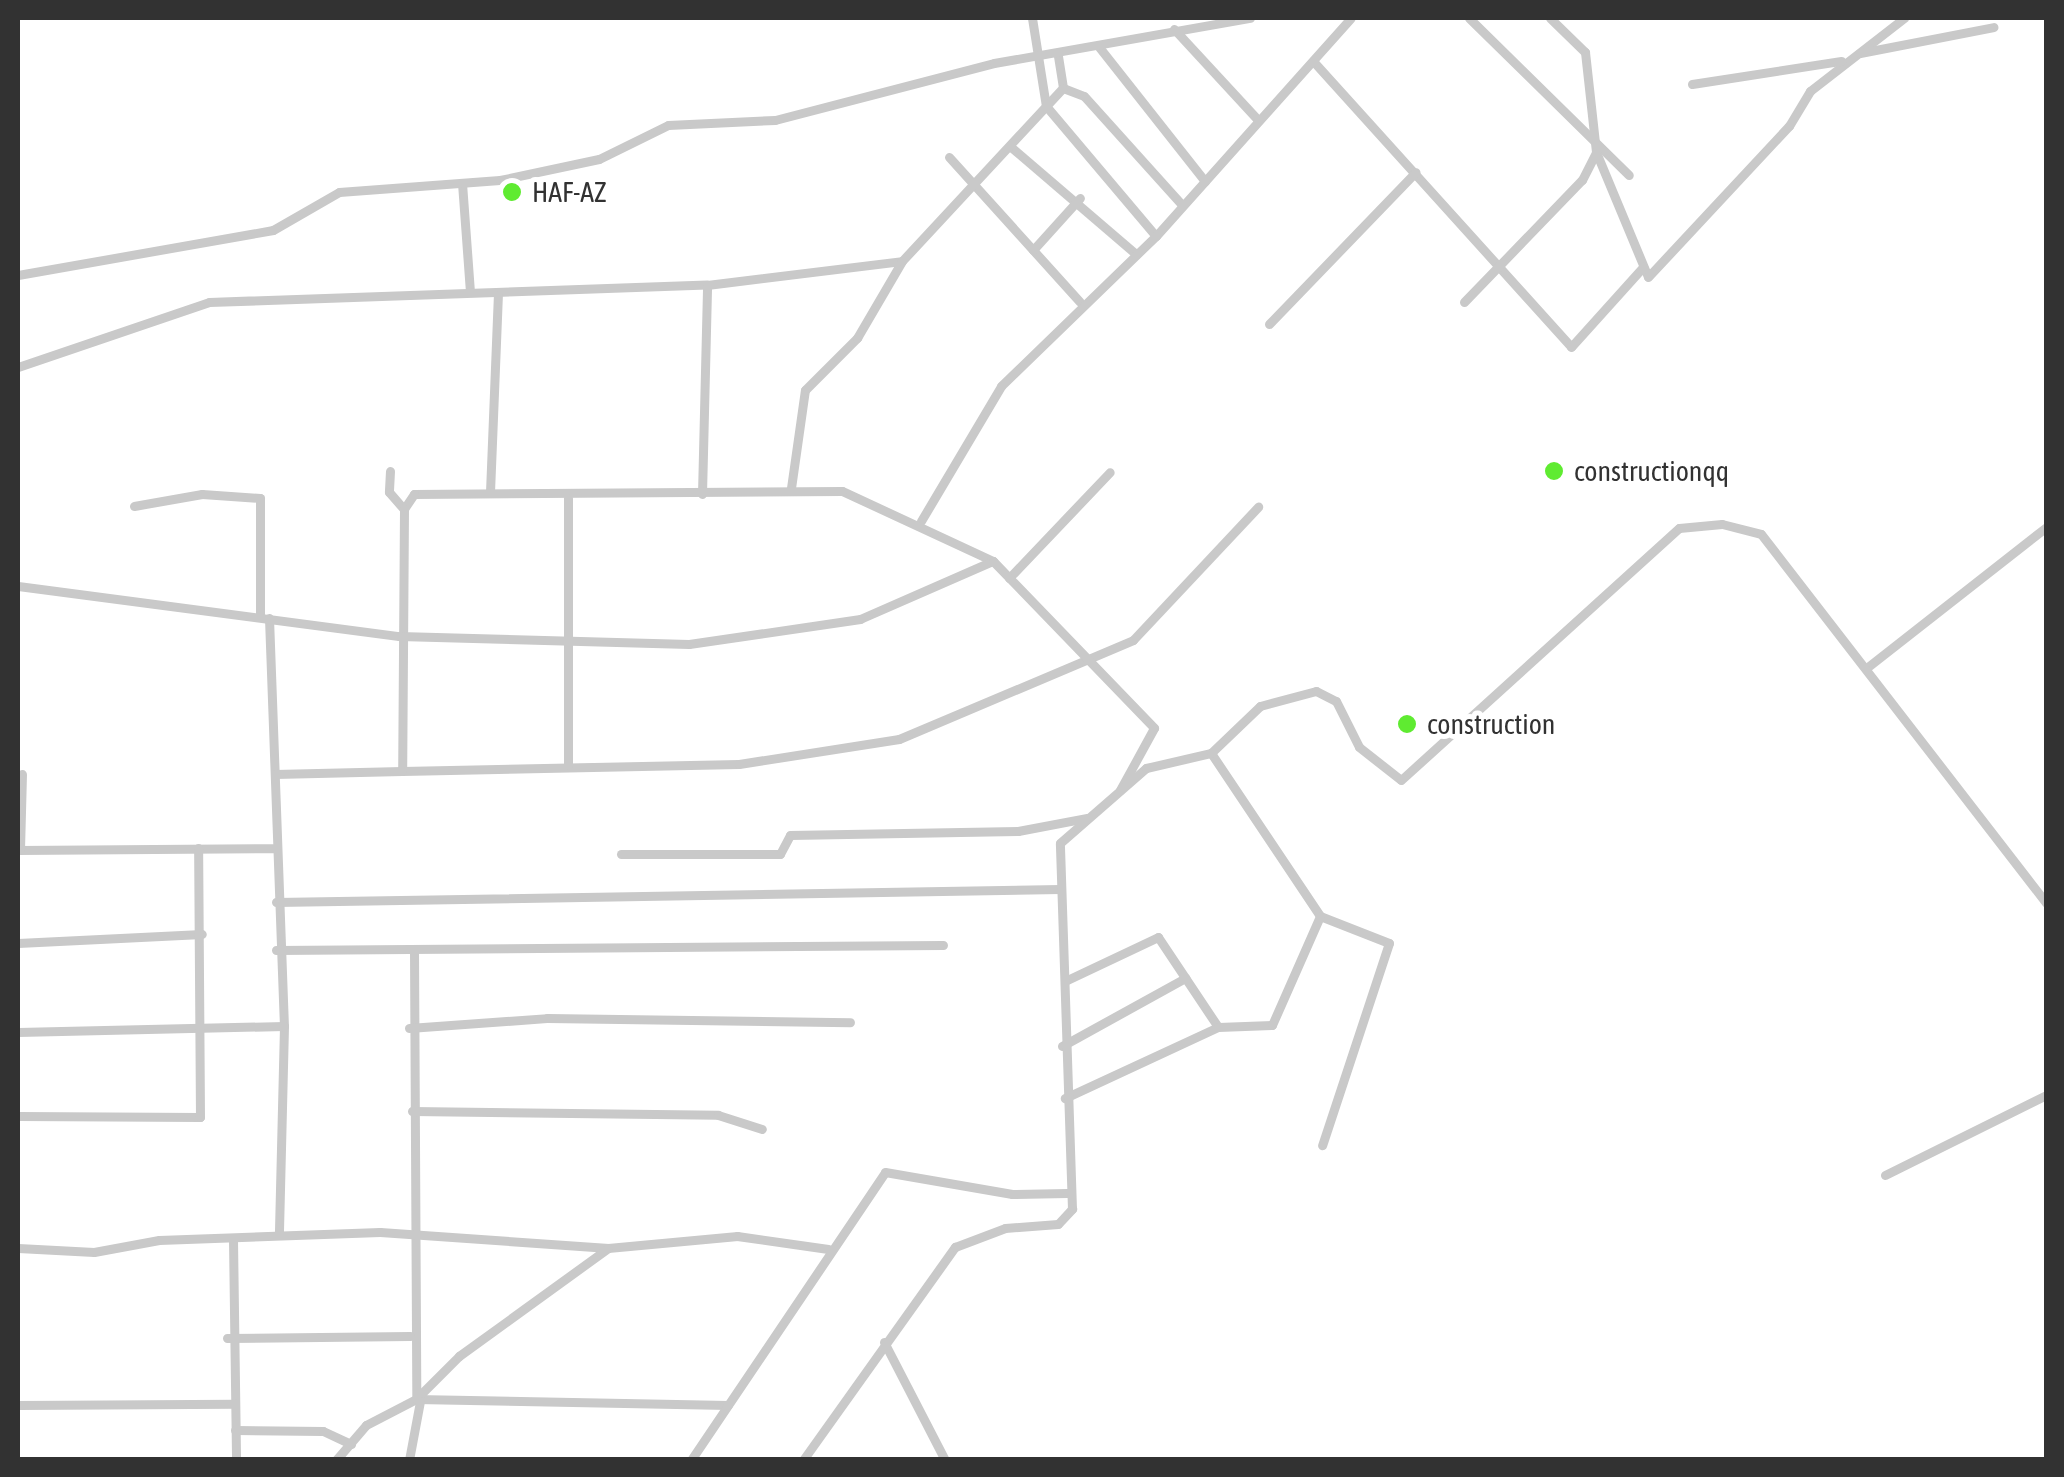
<!DOCTYPE html>
<html>
<head>
<meta charset="utf-8">
<style>
	body { margin:0 }
	#map { position:relative; width:2064px; height:1477px; overflow:hidden; background:#fff; font-family:"Asap Condensed",sans-serif }
	div>[style] { position:absolute }
	[style*='--x'] { left:calc(var(--x)*1px); top:calc(var(--y)*1px); width:calc(var(--w)*1px); rotate:calc(var(--a)*1deg) }
	.street>* { height:9px; margin:-4.5px; padding:0 4.5px; transform-origin:4.5px; border-radius:4.5px; background:#c9c9c9 }
	.dots>* { width:28px; height:28px; translate:-50% -50%; box-sizing:border-box; border:5px solid #fff; border-radius:50% }
	span { translate:-50% -50%; white-space:nowrap; text-align:center; line-height:1.15; -webkit-text-stroke:10px #fff; paint-order:stroke }
	.poi-label { font-size:28px; color:#323232 }
	.left { translate:0 -50%; text-align:left }
	.frame { position:absolute; inset:0; border:20px solid #323232; pointer-events:none }
</style>
</head>
<body>
<div id="map">
	<div class="street">
		<div style="--x:1032;--y:18;--w:89;--a:81"></div>
		<div style="--x:1046;--y:106;--w:170;--a:49.8"></div>
		<div style="--x:1469;--y:18;--w:224;--a:44.5"></div>
		<div style="--x:1550;--y:18;--w:49;--a:44.2"></div>
		<div style="--x:1585;--y:52;--w:101;--a:83.7"></div>
		<div style="--x:1596;--y:152;--w:135;--a:67.4"></div>
		<div style="--x:1648;--y:277;--w:207;--a:-47"></div>
		<div style="--x:1789;--y:126;--w:41;--a:-59"></div>
		<div style="--x:1810;--y:91;--w:119;--a:-37.8"></div>
		<div style="--x:1174;--y:29;--w:121;--a:47.3"></div>
		<div style="--x:1099;--y:47;--w:171;--a:51.7"></div>
		<div style="--x:1860;--y:53;--w:136;--a:-11"></div>
		<div style="--x:1058;--y:56;--w:32;--a:81"></div>
		<div style="--x:1063;--y:88;--w:22;--a:21"></div>
		<div style="--x:1084;--y:96;--w:147;--a:48"></div>
		<div style="--x:1313;--y:61;--w:385;--a:47.9"></div>
		<div style="--x:1571;--y:347;--w:108;--a:-48"></div>
		<div style="--x:1692;--y:84;--w:151;--a:-8.8"></div>
		<div style="--x:1011;--y:147;--w:165;--a:40.6"></div>
		<div style="--x:949;--y:157;--w:195;--a:47.9"></div>
		<div style="--x:462;--y:183;--w:108;--a:85.8"></div>
		<div style="--x:1033;--y:250;--w:70;--a:-47.9"></div>
		<div style="--x:18;--y:275;--w:259;--a:-10"></div>
		<div style="--x:273;--y:230;--w:76;--a:-29.9"></div>
		<div style="--x:339;--y:192;--w:161;--a:-4.3"></div>
		<div style="--x:500;--y:180;--w:101;--a:-12"></div>
		<div style="--x:599;--y:159;--w:77;--a:-26.2"></div>
		<div style="--x:668;--y:125;--w:107;--a:-2.7"></div>
		<div style="--x:775;--y:120;--w:226;--a:-14.6"></div>
		<div style="--x:994;--y:63;--w:260;--a:-10"></div>
		<div style="--x:1464;--y:302;--w:170;--a:-46"></div>
		<div style="--x:1582;--y:180;--w:31;--a:-63"></div>
		<div style="--x:1269;--y:324;--w:211;--a:-46"></div>
		<div style="--x:18;--y:367;--w:202;--a:-18.8"></div>
		<div style="--x:209;--y:302;--w:498;--a:-2"></div>
		<div style="--x:707;--y:285;--w:196;--a:-7"></div>
		<div style="--x:390;--y:471;--w:21;--a:93"></div>
		<div style="--x:389;--y:492;--w:23;--a:49"></div>
		<div style="--x:791;--y:488;--w:99;--a:-81.9"></div>
		<div style="--x:805;--y:390;--w:74;--a:-45"></div>
		<div style="--x:857;--y:338;--w:89;--a:-59.7"></div>
		<div style="--x:902;--y:261;--w:236;--a:-47.1"></div>
		<div style="--x:490;--y:492;--w:197;--a:-87.7"></div>
		<div style="--x:702;--y:494;--w:209;--a:-88.6"></div>
		<div style="--x:134;--y:506;--w:69;--a:-10"></div>
		<div style="--x:202;--y:494;--w:58;--a:3.9"></div>
		<div style="--x:260;--y:498;--w:119;--a:90"></div>
		<div style="--x:921;--y:521;--w:157;--a:-59.3"></div>
		<div style="--x:1001;--y:386;--w:216;--a:-44.1"></div>
		<div style="--x:1156;--y:236;--w:292;--a:-48.2"></div>
		<div style="--x:993;--y:561;--w:166;--a:-155.1"></div>
		<div style="--x:842;--y:491;--w:428;--a:179.6"></div>
		<div style="--x:414;--y:494;--w:18;--a:124"></div>
		<div style="--x:404;--y:509;--w:262;--a:90.4"></div>
		<div style="--x:402;--y:771;--w:337;--a:-1.2"></div>
		<div style="--x:739;--y:764;--w:162;--a:-8.9"></div>
		<div style="--x:899;--y:739;--w:254;--a:-22.9"></div>
		<div style="--x:1133;--y:640;--w:183;--a:-46.8"></div>
		<div style="--x:1009;--y:578;--w:146;--a:-46.4"></div>
		<div style="--x:18;--y:586;--w:384;--a:7.5"></div>
		<div style="--x:399;--y:636;--w:290;--a:1.6"></div>
		<div style="--x:689;--y:644;--w:173;--a:-8.3"></div>
		<div style="--x:860;--y:619;--w:145;--a:-23.6"></div>
		<div style="--x:993;--y:561;--w:232;--a:46"></div>
		<div style="--x:1154;--y:728;--w:71;--a:118.7"></div>
		<div style="--x:269;--y:618;--w:408;--a:87.9"></div>
		<div style="--x:284;--y:1026;--w:208;--a:91.4"></div>
		<div style="--x:1869;--y:666;--w:225;--a:-38.1"></div>
		<div style="--x:1211;--y:753;--w:196;--a:56.2"></div>
		<div style="--x:1320;--y:916;--w:74;--a:21.4"></div>
		<div style="--x:1389;--y:943;--w:213;--a:108.3"></div>
		<div style="--x:568;--y:765;--w:267;--a:-90"></div>
		<div style="--x:275;--y:774;--w:127;--a:-1.4"></div>
		<div style="--x:18;--y:850;--w:258;--a:-0.4"></div>
		<div style="--x:20;--y:850;--w:76;--a:-88.5"></div>
		<div style="--x:621;--y:854;--w:159;--a:0"></div>
		<div style="--x:780;--y:854;--w:21;--a:-62"></div>
		<div style="--x:790;--y:835;--w:228;--a:-1"></div>
		<div style="--x:1018;--y:831;--w:69;--a:-10.8"></div>
		<div style="--x:276;--y:902;--w:784;--a:-0.95"></div>
		<div style="--x:18;--y:943;--w:184;--a:-2.8"></div>
		<div style="--x:276;--y:950;--w:667;--a:-0.43"></div>
		<div style="--x:414;--y:951;--w:448;--a:89.7"></div>
		<div style="--x:416;--y:1399;--w:312;--a:1.1"></div>
		<div style="--x:1065;--y:981;--w:103;--a:-25.3"></div>
		<div style="--x:1158;--y:937;--w:108;--a:56.3"></div>
		<div style="--x:1218;--y:1027;--w:169;--a:155.1"></div>
		<div style="--x:1218;--y:1027;--w:54;--a:-2.1"></div>
		<div style="--x:1272;--y:1025;--w:119;--a:-66.2"></div>
		<div style="--x:409;--y:1028;--w:138;--a:-4.1"></div>
		<div style="--x:547;--y:1018;--w:303;--a:0.8"></div>
		<div style="--x:18;--y:1032;--w:266;--a:-1.3"></div>
		<div style="--x:1062;--y:1046;--w:141;--a:-28.9"></div>
		<div style="--x:412;--y:1111;--w:306;--a:0.7"></div>
		<div style="--x:718;--y:1115;--w:46;--a:17.7"></div>
		<div style="--x:18;--y:1116;--w:182;--a:0.3"></div>
		<div style="--x:200;--y:1117;--w:269;--a:-90.4"></div>
		<div style="--x:1885;--y:1175;--w:180;--a:-26.4"></div>
		<div style="--x:233;--y:1240;--w:220;--a:89.2"></div>
		<div style="--x:18;--y:1248;--w:76;--a:3"></div>
		<div style="--x:94;--y:1252;--w:66;--a:-10.5"></div>
		<div style="--x:159;--y:1240;--w:221;--a:-2.1"></div>
		<div style="--x:380;--y:1232;--w:229;--a:4"></div>
		<div style="--x:608;--y:1248;--w:130;--a:-5.3"></div>
		<div style="--x:737;--y:1236;--w:92;--a:8.1"></div>
		<div style="--x:227;--y:1338;--w:183;--a:-0.6"></div>
		<div style="--x:884;--y:1342;--w:133;--a:62.7"></div>
		<div style="--x:18;--y:1405;--w:217;--a:-0.3"></div>
		<div style="--x:235;--y:1430;--w:88;--a:0.7"></div>
		<div style="--x:323;--y:1431;--w:31;--a:25"></div>
		<div style="--x:336;--y:1460;--w:46;--a:-49.4"></div>
		<div style="--x:366;--y:1425;--w:56;--a:-27.5"></div>
		<div style="--x:416;--y:1399;--w:61;--a:-45"></div>
		<div style="--x:459;--y:1356;--w:184;--a:-35.9"></div>
		<div style="--x:409;--y:1460;--w:60;--a:-79.4"></div>
		<div style="--x:691;--y:1460;--w:347;--a:-56"></div>
		<div style="--x:885;--y:1172;--w:129;--a:9.8"></div>
		<div style="--x:1012;--y:1194;--w:55;--a:-1"></div>
		<div style="--x:803;--y:1460;--w:262;--a:-54.5"></div>
		<div style="--x:955;--y:1247;--w:53;--a:-20.8"></div>
		<div style="--x:1005;--y:1228;--w:53;--a:-4.3"></div>
		<div style="--x:1058;--y:1224;--w:21;--a:-47"></div>
		<div style="--x:1072;--y:1209;--w:366;--a:-91.9"></div>
		<div style="--x:1060;--y:843;--w:114;--a:-41.1"></div>
		<div style="--x:1146;--y:768;--w:67;--a:-13"></div>
		<div style="--x:1211;--y:753;--w:68;--a:-43.8"></div>
		<div style="--x:1260;--y:706;--w:58;--a:-15"></div>
		<div style="--x:1316;--y:691;--w:22;--a:27"></div>
		<div style="--x:1336;--y:701;--w:51;--a:63.4"></div>
		<div style="--x:1359;--y:747;--w:53;--a:38.2"></div>
		<div style="--x:1401;--y:780;--w:375;--a:-42.2"></div>
		<div style="--x:1679;--y:528;--w:43;--a:-5.3"></div>
		<div style="--x:1722;--y:524;--w:40;--a:14.4"></div>
		<div style="--x:1761;--y:534;--w:466;--a:52.3"></div>
	</div>
	<div class="dots">
		<div style="left:512px;top:192px;background:#5feb31"></div>
		<div style="left:1554px;top:471px;background:#5feb31"></div>
		<div style="left:1407px;top:724px;background:#5feb31"></div>
	</div>
	<div class="poi-label">
		<span class="left" style="left:532px;top:192px">HAF-AZ</span>
		<span class="left" style="left:1574px;top:471px">constructionqq</span>
		<span class="left" style="left:1427px;top:724px">construction</span>
	</div>
	<div class="frame"></div>
</div>
</body>
</html>
